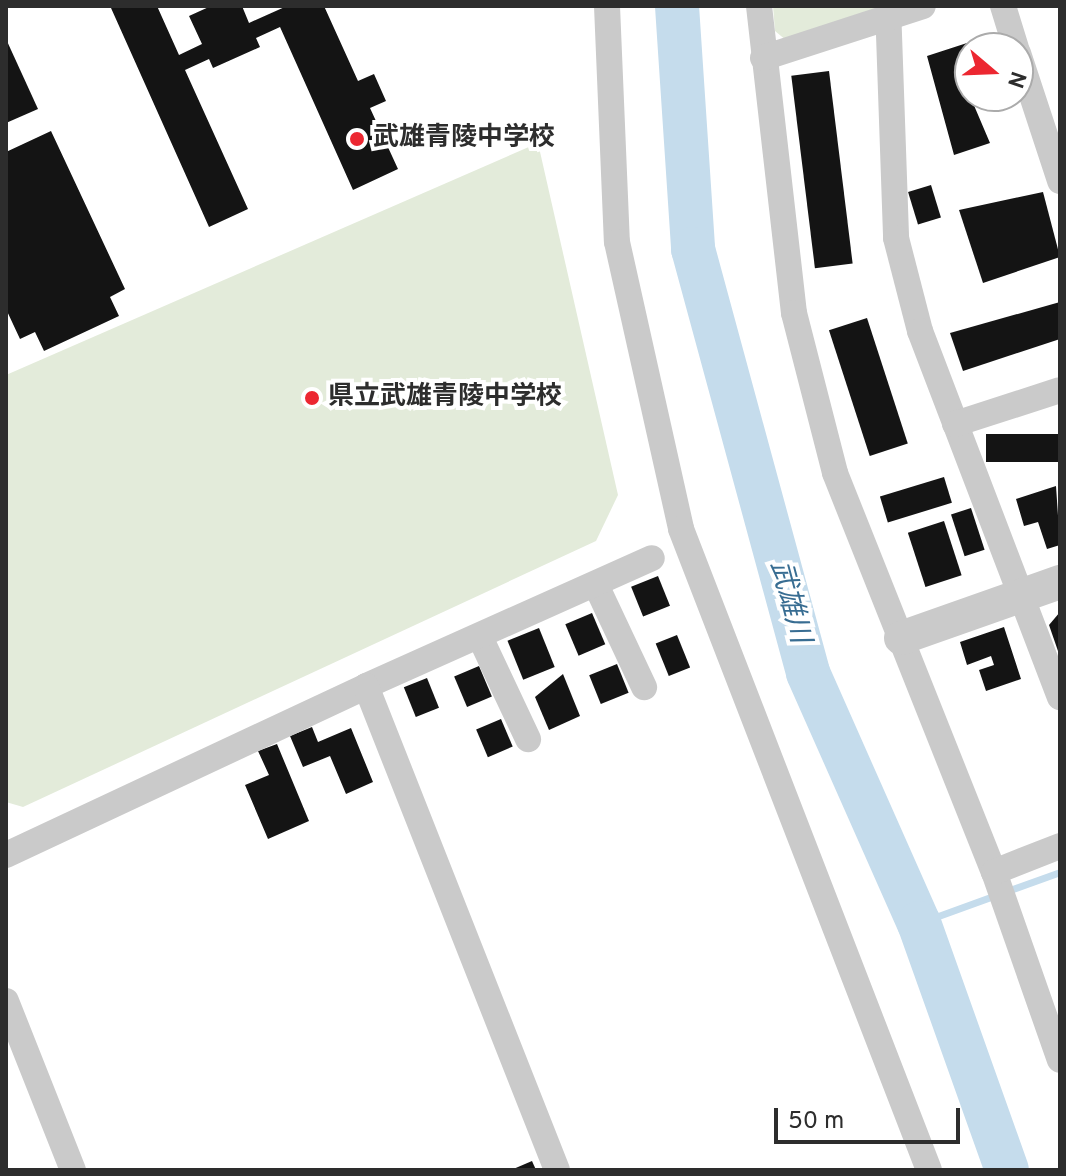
<!DOCTYPE html>
<html>
<head>
<meta charset="utf-8">
<style>
	body { margin:0 }
	#map { position:relative; width:1066px; height:1176px; overflow:hidden; background:#fff; font-family:Overpass,"Noto Sans JP",sans-serif }
	div>[style] { position:absolute }
	[style*='--x'] { left:calc(var(--x)*1px); top:calc(var(--y)*1px); width:calc(var(--w)*1px); rotate:calc(var(--a)*1deg) }
	.green>* { inset:0; background:#e3ebda }
	.stream>* { height:7px; margin:-3.5px; padding:0 3.5px; transform-origin:3.5px; border-radius:3.5px; background:#c5dcec }
	.river>* { height:44px; margin:-22px; padding:0 22px; transform-origin:22px; border-radius:22px; background:#c5dcec }
	.building>* { inset:0; background:#141414; transform-origin:0 0 }
	.minor>* { height:26px; margin:-13px; padding:0 13px; transform-origin:13px; border-radius:13px; background:#cacaca }
	.tertiary>* { height:34px; margin:-17px; padding:0 17px; transform-origin:17px; border-radius:17px; background:#cacaca }
	.dots>* { width:22px; height:22px; translate:-50% -50%; box-sizing:border-box; border:4px solid #fff; border-radius:50% }
	span { translate:-50% -50%; white-space:nowrap; text-align:center; line-height:1.15; -webkit-text-stroke:8px #fff; paint-order:stroke }
	.poi-label { font-size:26px; color:#2d2d2d; font-weight:700 }
	.left { translate:0 -50%; text-align:left }
	.water-label { font-size:28px; color:#386d92; font-style:italic }
	.frame { position:absolute; inset:0; border:8px solid #2d2d2d; pointer-events:none }
	.north { position:absolute; left:954px; top:32px; width:80px; height:80px; box-sizing:border-box; background:#fff; border:2px solid #ababab; border-radius:50%; rotate:109deg; font-size:22px; font-weight:700; line-height:32px; text-align:center; color:#2d2d2d }
	.north::after { content:''; display:block; margin:auto; width:28px; height:36px; background:#ec2731; clip-path:polygon(50% 0,100% 100%,50% 72%,0 100%) }
	.scale { position:absolute; left:774px; top:1108px; width:186px; height:36px; box-sizing:border-box; border:4px solid #2d2d2d; border-top:0; padding-left:10px; font-size:24px; line-height:28px; white-space:nowrap; color:#2d2d2d; -webkit-text-stroke:6px #fff; paint-order:stroke }
</style>
</head>
<body>
<div id="map">
	<div class="green">
		<div style="clip-path:polygon(773px 6px,875px 6px,875px 11px,787px 41px,775px 31px)"></div>
		<div style="clip-path:polygon(538px 143px,618px 495px,596px 541px,23px 807px,6px 802px,6px 375px)"></div>
	</div>
	<div class="stream">
		<div style="--x:919;--y:923;--w:150;--a:-19.9"></div>
	</div>
	<div class="river">
		<div style="--x:677;--y:6;--w:244;--a:86.2"></div>
		<div style="--x:693;--y:249;--w:439;--a:74.8"></div>
		<div style="--x:808;--y:673;--w:274;--a:66.1"></div>
		<div style="--x:919;--y:923;--w:262;--a:70.4"></div>
	</div>
	<div class="building">
		<div style="clip-path:polygon(157px 6px,179px 55px,202px 44px,189px 16px,211px 6px,242px 6px,249px 23px,287px 6px,324px 6px,358px 81px,374px 74px,386px 101px,370px 108px,398px 169px,353px 190px,280px 27px,256px 38px,260px 47px,213px 68px,209px 59px,185px 70px,248px 209px,209px 227px,111px 8px)"></div>
		<div style="clip-path:polygon(6px 39px,38px 109px,6px 123px)"></div>
		<div style="clip-path:polygon(967px 43px,970px 96px,990px 143px,954px 155px,927px 56px)"></div>
		<div style="left:829px;top:71px;width:194px;height:38px;rotate:83deg"></div>
		<div style="clip-path:polygon(51px 131px,125px 289px,110px 297px,119px 316px,44px 351px,35px 332px,20px 339px,6px 309px,6px 152px)"></div>
		<div style="left:931px;top:185px;width:34px;height:24px;rotate:73deg"></div>
		<div style="clip-path:polygon(1043px 192px,1060px 257px,983px 283px,959px 210px)"></div>
		<div style="clip-path:polygon(1060px 302px,1060px 339px,963px 371px,950px 333px)"></div>
		<div style="left:867px;top:318px;width:132px;height:40px;rotate:72deg"></div>
		<div style="left:1060px;top:434px;width:28px;height:74px;rotate:90deg"></div>
		<div style="left:944px;top:477px;width:27px;height:67px;rotate:73deg"></div>
		<div style="clip-path:polygon(1056px 486px,1060px 545px,1047px 549px,1038px 522px,1024px 526px,1016px 499px)"></div>
		<div style="left:971px;top:508px;width:44px;height:21px;rotate:72deg"></div>
		<div style="left:944px;top:521px;width:57px;height:38px;rotate:72deg"></div>
		<div style="left:658px;top:576px;width:32px;height:29px;rotate:68deg"></div>
		<div style="clip-path:polygon(1060px 612px,1060px 650px,1058px 651px,1049px 625px)"></div>
		<div style="left:592px;top:613px;width:34px;height:29px;rotate:67deg"></div>
		<div style="clip-path:polygon(1004px 627px,1021px 679px,986px 691px,979px 670px,994px 665px,991px 656px,967px 665px,960px 642px)"></div>
		<div style="left:539px;top:628px;width:42px;height:34px;rotate:68deg"></div>
		<div style="left:677px;top:635px;width:35px;height:23px;rotate:68deg"></div>
		<div style="left:617px;top:664px;width:31px;height:30px;rotate:68deg"></div>
		<div style="left:479px;top:666px;width:33px;height:27px;rotate:67deg"></div>
		<div style="clip-path:polygon(563px 674px,580px 716px,549px 730px,535px 697px)"></div>
		<div style="left:427px;top:678px;width:32px;height:25px;rotate:68deg"></div>
		<div style="left:501px;top:719px;width:30px;height:27px;rotate:67deg"></div>
		<div style="clip-path:polygon(312px 727px,318px 742px,351px 728px,373px 782px,346px 794px,330px 756px,303px 767px,290px 736px)"></div>
		<div style="clip-path:polygon(277px 744px,309px 821px,268px 839px,245px 785px,269px 775px,258px 751px)"></div>
		<div style="clip-path:polygon(532px 1161px,536px 1170px,511px 1170px)"></div>
	</div>
	<div class="minor">
		<div style="--x:607;--y:6;--w:236;--a:87.6"></div>
		<div style="--x:617;--y:242;--w:294;--a:77.4"></div>
		<div style="--x:681;--y:529;--w:687;--a:68.85"></div>
		<div style="--x:759;--y:6;--w:309;--a:83.5"></div>
		<div style="--x:794;--y:313;--w:165;--a:75.6"></div>
		<div style="--x:835;--y:473;--w:430;--a:68.3"></div>
		<div style="--x:994;--y:872;--w:199;--a:70.7"></div>
		<div style="--x:888;--y:6;--w:232;--a:88"></div>
		<div style="--x:896;--y:238;--w:96;--a:75.5"></div>
		<div style="--x:920;--y:331;--w:392;--a:69.1"></div>
		<div style="--x:1003;--y:6;--w:44;--a:72.8"></div>
		<div style="--x:1018;--y:53;--w:135;--a:71.8"></div>
		<div style="--x:763;--y:58;--w:168;--a:-18"></div>
		<div style="--x:955;--y:424;--w:110;--a:-17.9"></div>
		<div style="--x:596;--y:585;--w:113;--a:64.8"></div>
		<div style="--x:480;--y:637;--w:113;--a:64.8"></div>
		<div style="--x:366;--y:686;--w:313;--a:-24.1"></div>
		<div style="--x:6;--y:855;--w:398;--a:-25.1"></div>
		<div style="--x:366;--y:686;--w:520;--a:68.46"></div>
		<div style="--x:994;--y:872;--w:71;--a:-21.5"></div>
		<div style="--x:6;--y:1001;--w:182;--a:68.4"></div>
	</div>
	<div class="tertiary">
		<div style="--x:901;--y:638;--w:169;--a:-19.4"></div>
	</div>
	<div class="dots">
		<div style="left:357px;top:139px;background:#ec2731"></div>
		<div style="left:312px;top:398px;background:#ec2731"></div>
	</div>
	<div class="poi-label">
		<span class="left" style="left:373px;top:139px">武雄青陵中学校</span>
		<span class="left" style="left:328px;top:398px">県立武雄青陵中学校</span>
	</div>
	<div class="water-label">
		<span style="left:789px;top:602px;rotate:75deg">武雄川</span>
	</div>
	<div class="frame"></div>
	<div class="north">N</div>
	<div class="scale">50 m</div>
</div>
</body>
</html>
